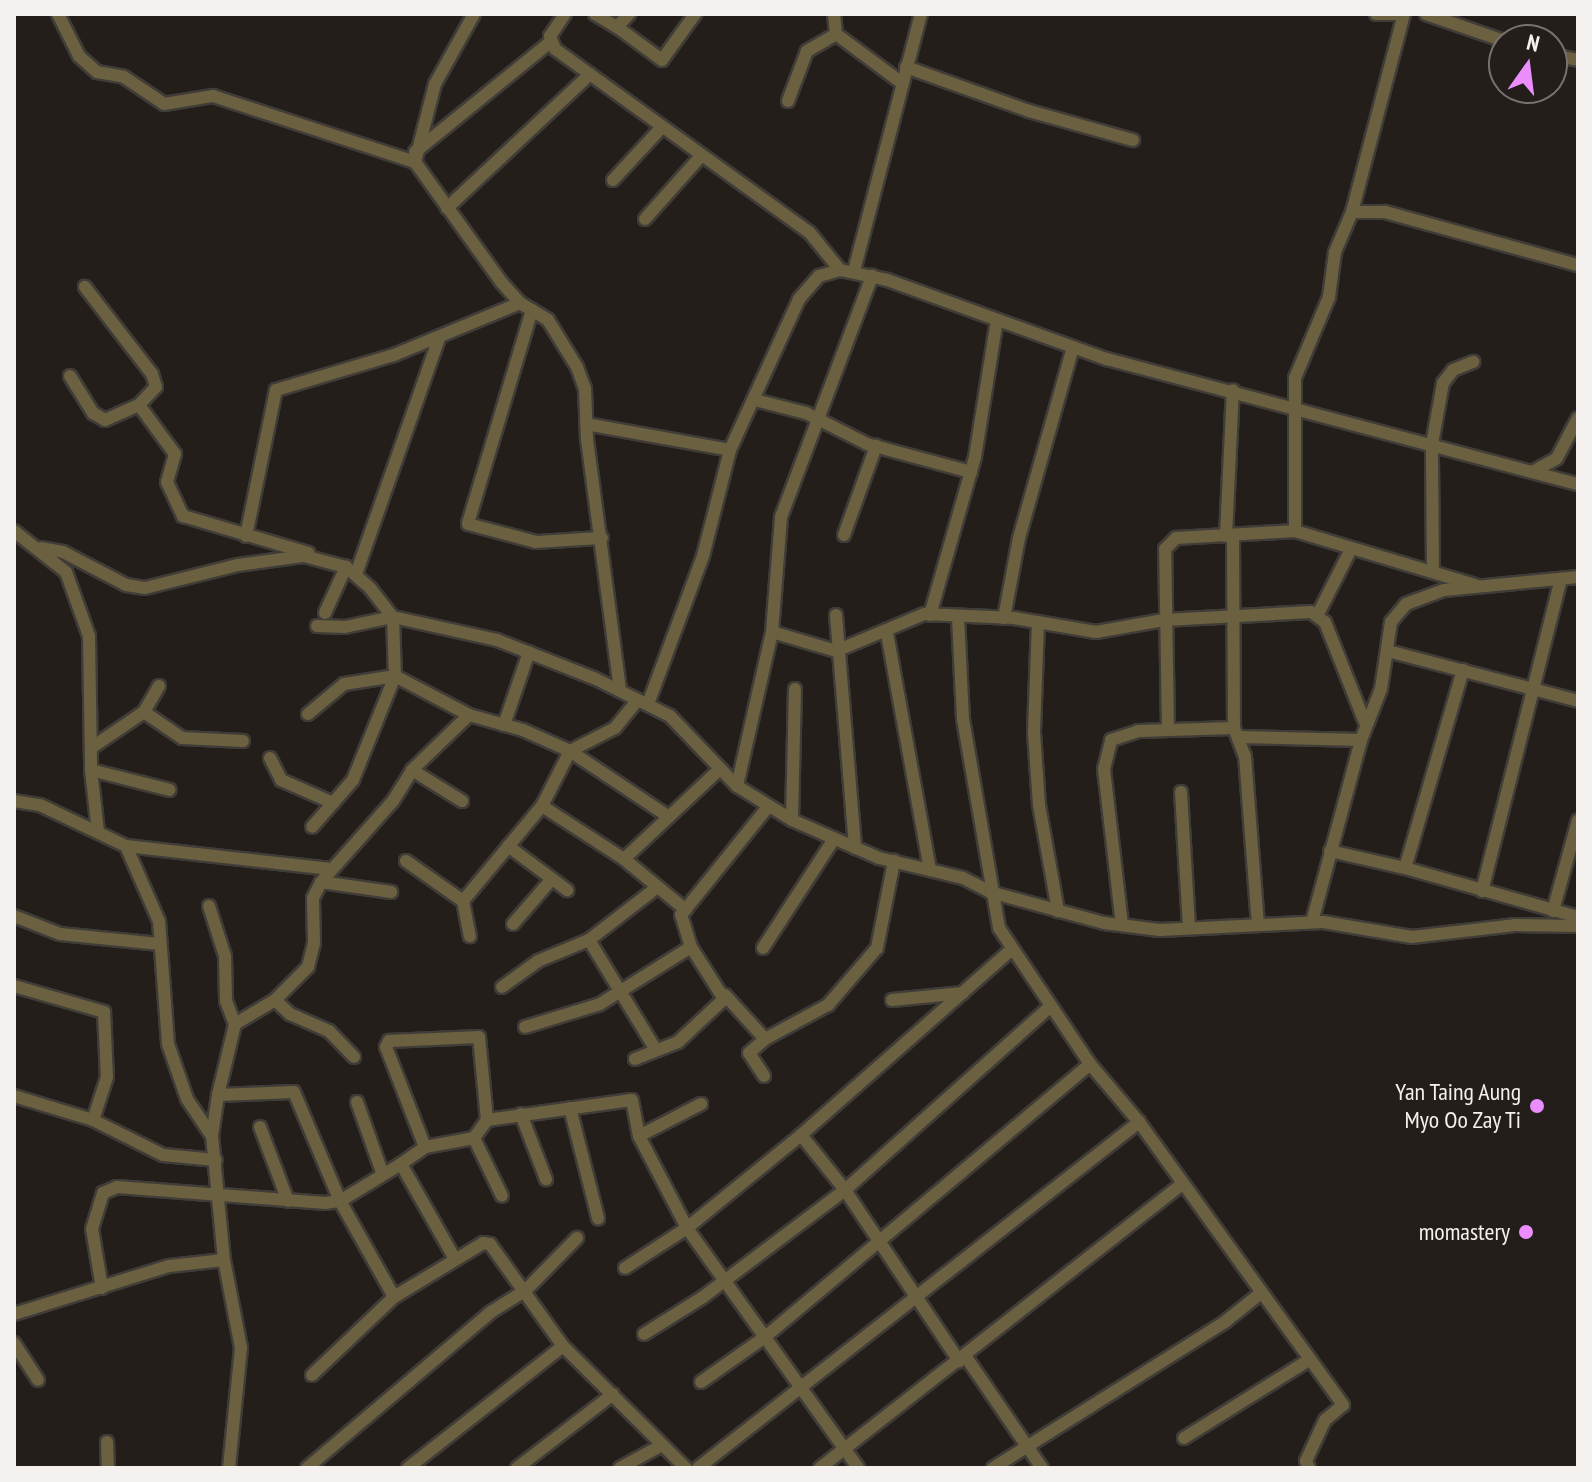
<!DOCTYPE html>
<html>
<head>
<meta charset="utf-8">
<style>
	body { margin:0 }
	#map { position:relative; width:1592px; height:1482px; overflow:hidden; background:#231e1a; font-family:"PT Sans Narrow",sans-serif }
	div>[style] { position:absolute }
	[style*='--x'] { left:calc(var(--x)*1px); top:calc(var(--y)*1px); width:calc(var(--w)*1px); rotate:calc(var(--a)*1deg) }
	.roads { filter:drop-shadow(2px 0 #403c38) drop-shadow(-2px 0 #403c38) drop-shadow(0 2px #403c38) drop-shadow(0 -2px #403c38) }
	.street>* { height:12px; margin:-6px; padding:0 6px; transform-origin:6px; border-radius:6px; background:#6b603f }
	.dots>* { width:22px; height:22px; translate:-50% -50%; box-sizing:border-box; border:4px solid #231e1a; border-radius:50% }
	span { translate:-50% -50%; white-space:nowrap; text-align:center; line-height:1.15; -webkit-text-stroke:6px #231e1a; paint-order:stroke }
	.poi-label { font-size:24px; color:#f5f1ee }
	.right { translate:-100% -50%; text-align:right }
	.frame { position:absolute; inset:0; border:16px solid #f5f1ee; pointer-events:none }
	.north { position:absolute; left:1488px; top:24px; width:80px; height:80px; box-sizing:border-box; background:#231e1a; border:2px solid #77726f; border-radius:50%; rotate:14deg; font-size:22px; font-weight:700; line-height:32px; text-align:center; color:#f5f1ee }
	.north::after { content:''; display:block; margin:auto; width:28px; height:36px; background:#eb8dfc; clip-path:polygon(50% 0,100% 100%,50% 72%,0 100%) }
</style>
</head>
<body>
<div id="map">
	<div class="roads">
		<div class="street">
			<div style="--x:58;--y:14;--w:47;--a:63.4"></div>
			<div style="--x:79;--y:56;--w:24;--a:42"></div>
			<div style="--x:97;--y:72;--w:27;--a:10"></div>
			<div style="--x:124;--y:77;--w:48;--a:34"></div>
			<div style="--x:164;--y:104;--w:50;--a:-9.3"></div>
			<div style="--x:213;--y:96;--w:213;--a:18.1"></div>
			<div style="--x:474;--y:14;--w:80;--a:119.1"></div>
			<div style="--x:435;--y:84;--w:81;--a:104.4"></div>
			<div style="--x:415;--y:162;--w:149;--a:54.3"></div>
			<div style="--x:502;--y:283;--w:27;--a:48"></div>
			<div style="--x:520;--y:303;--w:33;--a:31"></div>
			<div style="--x:548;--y:320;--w:55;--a:58.3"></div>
			<div style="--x:577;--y:367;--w:23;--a:70"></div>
			<div style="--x:585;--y:389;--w:50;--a:87.7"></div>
			<div style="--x:587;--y:439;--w:254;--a:82.5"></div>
			<div style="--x:565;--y:14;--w:27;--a:124"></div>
			<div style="--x:550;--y:36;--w:14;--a:69"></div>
			<div style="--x:555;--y:49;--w:314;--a:35.8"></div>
			<div style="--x:810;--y:233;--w:48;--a:51"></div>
			<div style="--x:595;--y:14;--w:26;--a:31"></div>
			<div style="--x:617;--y:27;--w:18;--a:-47"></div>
			<div style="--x:834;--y:14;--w:20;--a:84"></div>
			<div style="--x:836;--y:34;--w:82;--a:36.6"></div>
			<div style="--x:1376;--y:14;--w:27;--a:0"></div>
			<div style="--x:1426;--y:14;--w:83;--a:19.1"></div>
			<div style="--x:617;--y:27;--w:56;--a:36.3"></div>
			<div style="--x:662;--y:60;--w:57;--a:-54.3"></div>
			<div style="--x:1552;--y:55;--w:26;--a:11"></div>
			<div style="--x:906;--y:67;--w:131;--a:19.7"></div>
			<div style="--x:1029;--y:111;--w:108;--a:15.6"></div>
			<div style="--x:788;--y:101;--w:53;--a:-69.2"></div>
			<div style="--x:807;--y:51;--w:34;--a:-30"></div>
			<div style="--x:415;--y:152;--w:173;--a:-39.1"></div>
			<div style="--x:613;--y:180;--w:72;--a:-47.2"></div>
			<div style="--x:447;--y:208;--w:196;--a:-43.1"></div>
			<div style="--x:1352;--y:212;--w:205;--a:-75.3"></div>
			<div style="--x:645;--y:219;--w:84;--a:-48.4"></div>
			<div style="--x:854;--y:271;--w:266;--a:-75.4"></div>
			<div style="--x:532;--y:310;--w:223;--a:106.7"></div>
			<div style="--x:468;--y:524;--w:70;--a:14.8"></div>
			<div style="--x:536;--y:542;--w:66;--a:-3.5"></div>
			<div style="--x:70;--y:376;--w:44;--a:58.1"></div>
			<div style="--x:93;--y:413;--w:14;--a:30"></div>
			<div style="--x:105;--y:420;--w:37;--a:-24"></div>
			<div style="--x:139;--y:405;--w:25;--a:-47"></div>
			<div style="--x:156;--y:387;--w:14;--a:-107"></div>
			<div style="--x:152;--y:374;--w:110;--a:-127.6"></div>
			<div style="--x:755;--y:400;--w:53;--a:14.3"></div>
			<div style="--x:806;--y:413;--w:68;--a:26.9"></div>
			<div style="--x:867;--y:444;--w:108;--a:15.1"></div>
			<div style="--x:139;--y:405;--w:61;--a:53.7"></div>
			<div style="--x:175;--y:454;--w:29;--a:106"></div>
			<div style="--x:167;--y:482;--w:38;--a:65"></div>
			<div style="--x:183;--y:516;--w:131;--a:16.4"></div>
			<div style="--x:586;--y:424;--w:146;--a:10.2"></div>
			<div style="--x:1534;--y:471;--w:26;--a:-29"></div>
			<div style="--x:1557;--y:458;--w:45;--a:-62.3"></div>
			<div style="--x:14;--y:531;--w:66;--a:38.3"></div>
			<div style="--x:66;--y:572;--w:68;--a:70.2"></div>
			<div style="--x:89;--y:636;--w:134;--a:89.1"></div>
			<div style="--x:91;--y:770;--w:61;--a:83.5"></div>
			<div style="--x:1295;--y:531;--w:153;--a:-90"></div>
			<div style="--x:1295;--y:378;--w:88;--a:-67.2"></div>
			<div style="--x:1329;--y:297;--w:45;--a:-82.4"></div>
			<div style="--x:1335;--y:252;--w:43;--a:-67"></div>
			<div style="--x:1352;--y:212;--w:33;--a:0"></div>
			<div style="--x:1385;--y:212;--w:200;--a:15.4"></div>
			<div style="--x:844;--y:535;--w:95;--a:-70.2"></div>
			<div style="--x:246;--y:536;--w:149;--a:-78.4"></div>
			<div style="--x:276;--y:390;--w:123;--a:-16.5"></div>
			<div style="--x:394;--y:355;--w:136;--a:-22.4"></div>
			<div style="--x:1226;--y:536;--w:146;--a:-87.3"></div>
			<div style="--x:1233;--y:536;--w:192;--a:89.7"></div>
			<div style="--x:1234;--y:728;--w:30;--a:69"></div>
			<div style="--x:1245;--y:756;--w:169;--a:85.6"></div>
			<div style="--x:41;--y:548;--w:22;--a:10"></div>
			<div style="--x:63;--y:552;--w:71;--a:27.6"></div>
			<div style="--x:126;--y:585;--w:19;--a:9"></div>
			<div style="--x:145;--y:588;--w:96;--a:-13.9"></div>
			<div style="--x:238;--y:565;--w:67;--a:-7.8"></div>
			<div style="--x:304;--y:556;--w:43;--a:14.7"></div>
			<div style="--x:346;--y:567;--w:32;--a:41"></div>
			<div style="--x:370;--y:588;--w:37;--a:52"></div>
			<div style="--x:393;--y:617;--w:59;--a:88.1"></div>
			<div style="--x:395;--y:676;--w:112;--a:112"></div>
			<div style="--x:353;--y:780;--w:62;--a:131.1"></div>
			<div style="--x:1433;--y:571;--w:127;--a:-90.5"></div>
			<div style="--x:1432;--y:444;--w:62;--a:-79.8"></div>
			<div style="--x:1443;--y:383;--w:16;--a:-52"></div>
			<div style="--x:1453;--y:370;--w:22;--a:-22"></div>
			<div style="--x:356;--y:574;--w:250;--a:-70.6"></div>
			<div style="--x:325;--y:613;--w:51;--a:-65.5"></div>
			<div style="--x:1318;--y:614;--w:73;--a:-63.1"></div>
			<div style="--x:836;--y:615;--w:234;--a:85.3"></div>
			<div style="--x:930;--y:615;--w:164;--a:-74.1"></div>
			<div style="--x:975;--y:457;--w:139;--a:-80.9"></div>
			<div style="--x:958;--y:617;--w:102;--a:87.2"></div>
			<div style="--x:963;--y:719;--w:212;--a:80.2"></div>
			<div style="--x:999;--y:928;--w:164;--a:56.2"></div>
			<div style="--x:1090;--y:1064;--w:76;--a:49.8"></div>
			<div style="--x:1139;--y:1122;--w:349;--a:54.2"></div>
			<div style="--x:1343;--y:1405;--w:23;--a:140"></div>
			<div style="--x:1325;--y:1420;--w:45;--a:114.9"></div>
			<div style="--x:1306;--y:1461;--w:8;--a:67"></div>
			<div style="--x:1004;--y:618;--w:81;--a:-79.4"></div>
			<div style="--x:1019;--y:538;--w:198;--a:-74.2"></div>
			<div style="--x:1038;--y:622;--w:111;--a:92.1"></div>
			<div style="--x:1034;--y:733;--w:72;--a:86"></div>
			<div style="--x:1039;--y:805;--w:108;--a:79.8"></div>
			<div style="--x:317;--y:626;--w:28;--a:2"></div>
			<div style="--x:345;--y:627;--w:49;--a:-11.8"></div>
			<div style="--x:393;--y:617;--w:107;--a:12.5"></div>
			<div style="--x:497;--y:640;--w:106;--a:21.5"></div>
			<div style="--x:596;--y:679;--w:83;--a:26.6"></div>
			<div style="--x:670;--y:716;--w:97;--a:46.3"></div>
			<div style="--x:737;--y:786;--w:65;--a:31.7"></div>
			<div style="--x:792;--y:820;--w:95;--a:23.6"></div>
			<div style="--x:879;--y:858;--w:86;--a:13.4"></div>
			<div style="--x:963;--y:878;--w:30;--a:27"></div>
			<div style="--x:990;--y:892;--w:118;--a:15.2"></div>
			<div style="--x:1104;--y:923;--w:56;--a:7.1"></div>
			<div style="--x:1160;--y:930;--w:163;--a:-2.8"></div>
			<div style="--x:1323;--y:922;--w:90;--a:9.6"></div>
			<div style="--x:1412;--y:937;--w:104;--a:-6.6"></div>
			<div style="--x:1515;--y:925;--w:63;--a:0.9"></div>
			<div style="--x:772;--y:632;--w:67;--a:16.5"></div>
			<div style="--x:836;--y:651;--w:95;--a:-22.8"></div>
			<div style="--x:924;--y:614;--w:90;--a:2.5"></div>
			<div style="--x:1014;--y:618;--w:83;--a:9.7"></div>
			<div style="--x:1096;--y:632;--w:69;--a:-10"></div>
			<div style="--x:1164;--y:620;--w:147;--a:-3.1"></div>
			<div style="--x:1311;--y:612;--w:17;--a:36"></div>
			<div style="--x:1325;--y:622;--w:111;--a:68.3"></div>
			<div style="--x:887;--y:633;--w:241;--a:79.7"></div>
			<div style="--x:1388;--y:651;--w:196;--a:14.7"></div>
			<div style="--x:1463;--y:670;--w:206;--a:106.3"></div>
			<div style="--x:1405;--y:868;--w:180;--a:15.8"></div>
			<div style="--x:648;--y:704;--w:158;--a:-69.6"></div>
			<div style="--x:703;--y:556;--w:109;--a:-75.7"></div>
			<div style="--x:730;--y:450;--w:166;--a:-65.4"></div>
			<div style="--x:799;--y:299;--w:30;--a:-49"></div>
			<div style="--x:819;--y:276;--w:22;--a:-16"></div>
			<div style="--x:840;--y:270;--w:48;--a:12"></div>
			<div style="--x:887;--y:280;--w:234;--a:19.8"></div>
			<div style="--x:1107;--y:359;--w:487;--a:14.9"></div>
			<div style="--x:144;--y:712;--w:30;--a:-60"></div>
			<div style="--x:308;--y:714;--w:47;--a:-39.8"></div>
			<div style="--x:344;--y:684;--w:52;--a:-8.9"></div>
			<div style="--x:395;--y:676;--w:84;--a:27.8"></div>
			<div style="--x:504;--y:725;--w:77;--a:-71.1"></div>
			<div style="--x:1168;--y:730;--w:181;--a:-90.9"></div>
			<div style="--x:1165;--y:549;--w:16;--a:-45"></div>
			<div style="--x:1176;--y:538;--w:119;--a:-3.4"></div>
			<div style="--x:1295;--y:531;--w:188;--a:16.7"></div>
			<div style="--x:1240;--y:737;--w:121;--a:1.4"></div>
			<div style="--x:91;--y:748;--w:64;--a:-34.2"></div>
			<div style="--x:144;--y:712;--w:46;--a:34.4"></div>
			<div style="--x:182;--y:738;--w:61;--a:2.8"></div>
			<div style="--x:270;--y:758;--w:25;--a:63"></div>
			<div style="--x:281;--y:780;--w:57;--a:23.9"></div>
			<div style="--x:91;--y:770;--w:81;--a:14.2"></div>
			<div style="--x:412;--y:770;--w:59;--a:31.8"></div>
			<div style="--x:737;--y:786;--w:158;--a:-77.2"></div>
			<div style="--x:772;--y:632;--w:115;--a:-85.5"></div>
			<div style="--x:781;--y:517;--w:258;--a:-69.3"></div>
			<div style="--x:1181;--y:792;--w:136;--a:86.6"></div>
			<div style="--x:14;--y:801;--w:26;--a:9"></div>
			<div style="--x:40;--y:805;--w:95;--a:25.5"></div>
			<div style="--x:126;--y:846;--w:206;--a:6.4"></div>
			<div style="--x:542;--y:806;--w:98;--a:32.9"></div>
			<div style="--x:624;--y:859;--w:80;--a:39.4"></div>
			<div style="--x:792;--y:820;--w:131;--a:-88.7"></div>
			<div style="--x:126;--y:846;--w:82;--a:66.3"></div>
			<div style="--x:159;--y:921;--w:123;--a:85.8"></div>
			<div style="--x:168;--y:1044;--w:58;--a:70.9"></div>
			<div style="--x:187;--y:1099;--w:45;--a:56"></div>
			<div style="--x:508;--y:846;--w:74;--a:36.7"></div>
			<div style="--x:1330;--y:851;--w:77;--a:12.8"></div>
			<div style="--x:624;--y:859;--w:132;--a:-43.2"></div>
			<div style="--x:406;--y:861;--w:70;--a:35.1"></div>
			<div style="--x:463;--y:901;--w:36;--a:79"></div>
			<div style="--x:321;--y:882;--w:71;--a:8.1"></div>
			<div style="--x:1482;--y:891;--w:322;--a:-75.8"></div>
			<div style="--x:463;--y:901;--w:124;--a:-50.3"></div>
			<div style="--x:542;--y:806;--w:62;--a:-63"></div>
			<div style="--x:570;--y:751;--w:51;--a:-27.1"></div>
			<div style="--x:615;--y:728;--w:33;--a:-51"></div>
			<div style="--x:209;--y:906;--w:52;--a:72.3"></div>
			<div style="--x:225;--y:956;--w:45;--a:88.7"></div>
			<div style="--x:226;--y:1001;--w:25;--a:69"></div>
			<div style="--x:1553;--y:911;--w:94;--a:-74.6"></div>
			<div style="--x:14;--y:916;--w:49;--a:21.4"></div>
			<div style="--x:60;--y:934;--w:100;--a:5.7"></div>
			<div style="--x:1312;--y:922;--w:188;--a:-74.9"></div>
			<div style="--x:1361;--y:740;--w:55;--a:-68.6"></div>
			<div style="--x:1381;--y:689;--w:68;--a:-81.5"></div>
			<div style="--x:1391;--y:622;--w:23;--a:-50"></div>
			<div style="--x:1406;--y:604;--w:40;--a:-20.2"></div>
			<div style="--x:1444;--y:590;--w:135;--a:-5.5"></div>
			<div style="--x:513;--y:924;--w:58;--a:-49.2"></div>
			<div style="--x:1122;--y:925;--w:157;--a:-96.6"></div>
			<div style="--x:1104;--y:769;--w:30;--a:-76"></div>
			<div style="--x:1111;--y:740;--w:28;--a:-18"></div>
			<div style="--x:1138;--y:731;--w:96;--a:-1.8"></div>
			<div style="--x:589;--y:940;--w:129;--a:58.7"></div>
			<div style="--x:763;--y:948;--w:130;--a:-56.9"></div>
			<div style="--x:14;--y:986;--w:94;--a:16.1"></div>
			<div style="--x:104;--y:1012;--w:65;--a:87.4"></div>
			<div style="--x:107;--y:1077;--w:45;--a:108"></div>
			<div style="--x:502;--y:987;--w:44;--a:-35.8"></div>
			<div style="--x:538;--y:961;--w:55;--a:-22.4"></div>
			<div style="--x:589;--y:940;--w:85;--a:-37.8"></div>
			<div style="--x:725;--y:995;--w:59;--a:47.7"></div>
			<div style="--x:765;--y:1039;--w:72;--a:-28.4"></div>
			<div style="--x:828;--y:1005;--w:75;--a:-49.3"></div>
			<div style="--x:877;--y:948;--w:89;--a:-78.9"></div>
			<div style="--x:275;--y:1000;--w:21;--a:43"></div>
			<div style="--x:290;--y:1014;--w:43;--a:23.6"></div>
			<div style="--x:329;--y:1031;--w:36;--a:46"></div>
			<div style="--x:892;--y:1000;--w:71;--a:-5.6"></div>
			<div style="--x:525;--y:1027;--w:78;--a:-17"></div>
			<div style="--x:600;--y:1004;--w:107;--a:-32.1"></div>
			<div style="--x:635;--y:1059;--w:46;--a:-21.6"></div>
			<div style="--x:678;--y:1042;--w:63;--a:-43.1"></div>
			<div style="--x:724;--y:999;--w:62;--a:-122.4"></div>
			<div style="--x:691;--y:947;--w:34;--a:-107"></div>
			<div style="--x:681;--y:915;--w:137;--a:-51.2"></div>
			<div style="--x:764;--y:1076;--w:27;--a:-123"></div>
			<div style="--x:749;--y:1053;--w:21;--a:-41"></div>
			<div style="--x:218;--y:1095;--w:76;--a:-2.3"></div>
			<div style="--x:294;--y:1092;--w:118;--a:67.1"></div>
			<div style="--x:340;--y:1201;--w:110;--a:60.6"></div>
			<div style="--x:14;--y:1096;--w:83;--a:16.9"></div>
			<div style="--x:93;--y:1120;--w:78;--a:26.6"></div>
			<div style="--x:163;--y:1155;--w:53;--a:5.4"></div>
			<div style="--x:357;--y:1102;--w:77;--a:70.4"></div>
			<div style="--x:570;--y:1108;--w:114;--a:75.7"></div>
			<div style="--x:521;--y:1114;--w:70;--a:69"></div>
			<div style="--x:487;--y:1120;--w:146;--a:-7.9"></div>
			<div style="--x:632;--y:1100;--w:37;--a:79"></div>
			<div style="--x:639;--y:1136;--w:104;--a:62.4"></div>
			<div style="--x:687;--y:1228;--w:295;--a:54.5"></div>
			<div style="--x:260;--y:1127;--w:79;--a:69.3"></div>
			<div style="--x:801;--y:1135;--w:70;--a:51.3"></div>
			<div style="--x:845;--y:1190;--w:206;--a:56.3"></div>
			<div style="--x:639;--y:1136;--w:70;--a:-27.3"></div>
			<div style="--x:425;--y:1147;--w:107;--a:-111.3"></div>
			<div style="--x:386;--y:1047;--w:7;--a:-63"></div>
			<div style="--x:389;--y:1041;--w:90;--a:-2.5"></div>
			<div style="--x:479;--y:1037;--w:83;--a:84.5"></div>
			<div style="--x:487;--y:1120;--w:22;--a:126"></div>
			<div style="--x:401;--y:1164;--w:29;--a:-35"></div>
			<div style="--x:425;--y:1147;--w:50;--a:-10.4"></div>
			<div style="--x:474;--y:1138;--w:64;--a:64.2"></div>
			<div style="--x:625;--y:1268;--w:74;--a:-32.8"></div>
			<div style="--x:687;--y:1228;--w:147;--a:-39.2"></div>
			<div style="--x:801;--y:1135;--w:281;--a:-41.4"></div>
			<div style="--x:102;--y:1288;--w:60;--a:-99.6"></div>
			<div style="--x:92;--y:1229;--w:38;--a:-73"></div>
			<div style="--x:103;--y:1193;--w:15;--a:-23"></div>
			<div style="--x:117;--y:1187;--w:209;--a:4.4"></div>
			<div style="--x:325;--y:1203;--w:15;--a:-8"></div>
			<div style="--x:340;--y:1201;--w:71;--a:-31.2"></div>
			<div style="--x:401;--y:1164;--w:109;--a:60.4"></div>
			<div style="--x:14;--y:1314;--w:162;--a:-17.2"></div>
			<div style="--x:169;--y:1266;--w:55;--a:-6.2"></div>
			<div style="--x:644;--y:1334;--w:70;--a:-32.1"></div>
			<div style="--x:703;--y:1297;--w:178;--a:-37"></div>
			<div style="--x:845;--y:1190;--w:275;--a:-41.8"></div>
			<div style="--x:14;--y:1343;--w:44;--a:57"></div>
			<div style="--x:966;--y:1357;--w:135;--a:55.6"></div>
			<div style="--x:312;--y:1375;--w:113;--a:-43.6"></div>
			<div style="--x:394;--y:1297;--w:104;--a:-31.2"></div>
			<div style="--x:483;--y:1243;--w:7;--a:8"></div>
			<div style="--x:490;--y:1244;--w:125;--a:54.4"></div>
			<div style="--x:563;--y:1346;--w:173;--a:44.8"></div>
			<div style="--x:701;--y:1382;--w:78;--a:-35.1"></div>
			<div style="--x:765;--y:1337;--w:424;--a:-40"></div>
			<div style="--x:1184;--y:1438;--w:147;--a:-32"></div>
			<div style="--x:107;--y:1442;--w:26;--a:88"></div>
			<div style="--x:229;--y:1468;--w:121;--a:-84.3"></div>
			<div style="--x:241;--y:1348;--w:90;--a:-100.9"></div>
			<div style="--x:224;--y:1260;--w:125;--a:-95.5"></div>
			<div style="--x:212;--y:1136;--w:41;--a:-81.7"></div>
			<div style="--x:218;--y:1095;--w:73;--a:-76.5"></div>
			<div style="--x:235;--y:1024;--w:47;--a:-31"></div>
			<div style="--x:275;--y:1000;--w:47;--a:-45"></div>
			<div style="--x:308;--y:967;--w:25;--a:-76"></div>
			<div style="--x:314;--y:943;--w:45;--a:-91.3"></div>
			<div style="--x:313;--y:898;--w:18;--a:-63"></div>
			<div style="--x:321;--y:882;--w:108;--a:-48.4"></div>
			<div style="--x:393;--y:801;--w:36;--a:-58"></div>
			<div style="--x:412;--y:770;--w:79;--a:-44"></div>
			<div style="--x:469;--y:715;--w:56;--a:15.5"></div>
			<div style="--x:523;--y:730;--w:51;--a:24.1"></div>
			<div style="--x:570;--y:751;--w:115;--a:33.7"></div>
			<div style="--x:307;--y:1468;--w:241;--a:-40.3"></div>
			<div style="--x:491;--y:1312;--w:41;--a:-32.2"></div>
			<div style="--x:526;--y:1290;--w:73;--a:-45.6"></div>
			<div style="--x:408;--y:1468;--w:197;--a:-38.2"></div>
			<div style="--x:517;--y:1468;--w:121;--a:-37.6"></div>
			<div style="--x:620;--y:1468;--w:48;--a:-28.7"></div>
			<div style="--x:698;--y:1468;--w:561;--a:-38.12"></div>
			<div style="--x:820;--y:1468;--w:459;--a:-38.1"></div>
			<div style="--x:993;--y:1468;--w:275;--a:-32.2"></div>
			<div style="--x:1226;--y:1321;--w:45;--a:-38.7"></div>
		</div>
	</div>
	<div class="dots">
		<div style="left:1537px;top:1106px;background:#eb8dfc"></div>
		<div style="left:1526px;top:1232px;background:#eb8dfc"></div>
	</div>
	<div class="poi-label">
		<span class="right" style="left:1521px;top:1106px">Yan Taing Aung<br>Myo Oo Zay Ti</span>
		<span class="right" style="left:1510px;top:1232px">momastery</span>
	</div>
	<div class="frame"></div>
	<div class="north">N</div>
</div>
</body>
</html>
